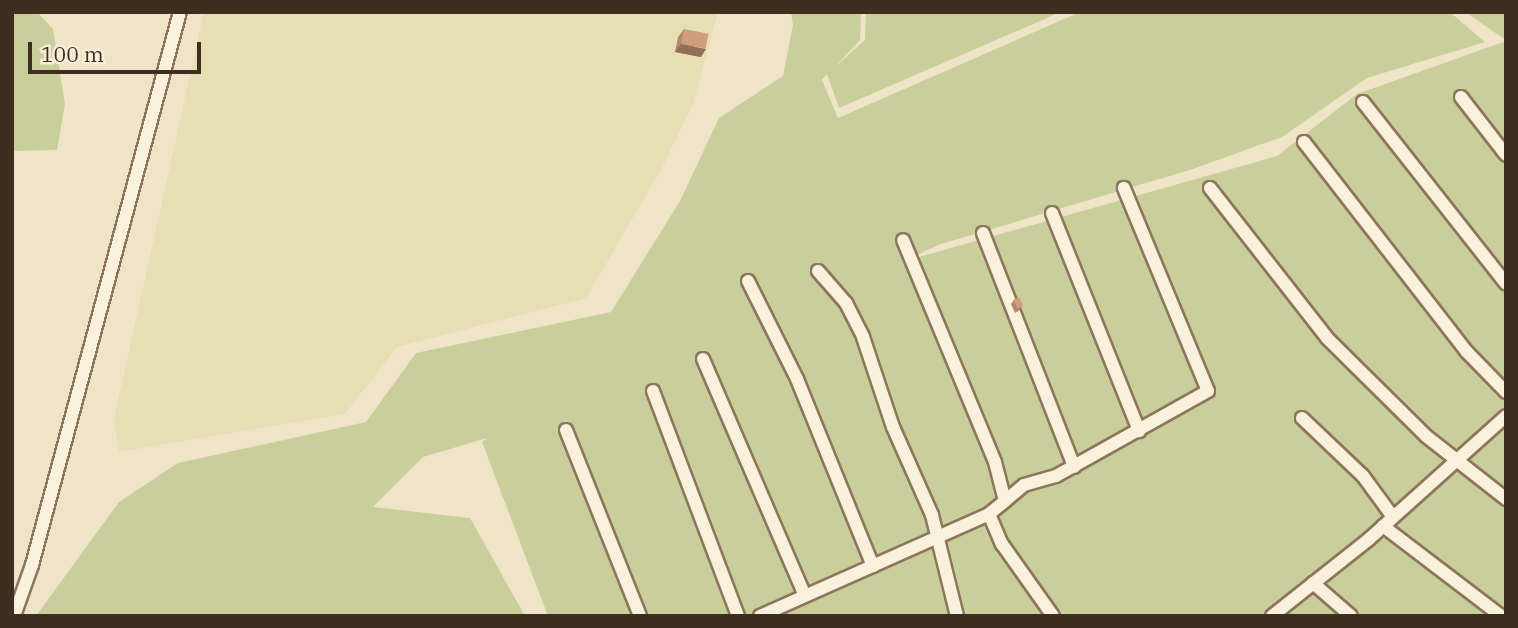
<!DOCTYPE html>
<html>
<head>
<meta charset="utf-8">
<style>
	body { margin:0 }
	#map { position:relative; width:1518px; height:628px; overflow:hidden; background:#f0e4c8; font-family:"IBM Plex Serif",serif }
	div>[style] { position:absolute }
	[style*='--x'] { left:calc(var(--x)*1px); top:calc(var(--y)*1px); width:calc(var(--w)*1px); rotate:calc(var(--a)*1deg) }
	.farmland>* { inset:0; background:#e6deb5 }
	.green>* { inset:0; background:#c9cf9b }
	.roads { filter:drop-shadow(2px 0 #8d765c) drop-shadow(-2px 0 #8d765c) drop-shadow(0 2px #8d765c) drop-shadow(0 -2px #8d765c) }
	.street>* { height:12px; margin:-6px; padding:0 6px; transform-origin:6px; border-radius:6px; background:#faf1dc }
	.wall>* { inset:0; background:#b2896c }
	.shaded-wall>* { inset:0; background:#916f58 }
	.building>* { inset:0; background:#cf9f7d; transform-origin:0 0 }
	span { translate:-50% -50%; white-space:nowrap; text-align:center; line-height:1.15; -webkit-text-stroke:5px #f7eed8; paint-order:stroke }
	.frame { position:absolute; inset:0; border:14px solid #3d2e20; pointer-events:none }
	.scale { position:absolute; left:28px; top:42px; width:173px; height:32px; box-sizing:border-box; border:4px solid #3d2e20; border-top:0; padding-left:9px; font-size:21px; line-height:24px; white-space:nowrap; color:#3d2e20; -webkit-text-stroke:5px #f7eed8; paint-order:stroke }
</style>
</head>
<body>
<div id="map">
	<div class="farmland">
		<div style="clip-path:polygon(204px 12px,718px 12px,693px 104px,661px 170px,586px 298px,397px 347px,345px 414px,119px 452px,114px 419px)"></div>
	</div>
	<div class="green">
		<div style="clip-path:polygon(12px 12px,37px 12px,53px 29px,65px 104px,57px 150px,12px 151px)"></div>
		<div style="clip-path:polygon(791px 12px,861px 12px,860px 40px,835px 67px,865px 40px,866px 12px,1061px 12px,839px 108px,827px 74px,822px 80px,838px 118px,1080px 12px,1450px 12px,1485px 42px,1367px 78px,1282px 137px,1193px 169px,938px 245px,905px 261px,1277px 156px,1357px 94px,1506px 41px,1506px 616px,548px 616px,482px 442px,487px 438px,423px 457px,373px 507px,470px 518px,525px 616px,36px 616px,119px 502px,178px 463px,366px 422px,416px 353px,611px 312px,680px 201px,719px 118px,783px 76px,793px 25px)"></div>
		<div style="clip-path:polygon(1465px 12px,1506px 12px,1506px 40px)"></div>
	</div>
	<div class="roads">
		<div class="street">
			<div style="--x:1461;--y:97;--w:73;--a:52.2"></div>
			<div style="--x:1363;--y:102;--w:231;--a:51.8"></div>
			<div style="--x:1304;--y:142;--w:266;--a:52.2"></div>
			<div style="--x:1467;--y:352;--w:56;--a:45.7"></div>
			<div style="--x:1210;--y:188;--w:190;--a:52"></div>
			<div style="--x:1327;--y:338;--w:139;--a:44.7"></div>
			<div style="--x:1426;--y:436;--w:102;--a:38.2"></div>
			<div style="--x:1052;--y:213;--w:235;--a:68.2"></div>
			<div style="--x:983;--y:233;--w:251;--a:68.7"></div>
			<div style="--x:818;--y:271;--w:43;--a:48.8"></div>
			<div style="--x:846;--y:303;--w:38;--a:63"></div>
			<div style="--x:863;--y:337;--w:95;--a:71.6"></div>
			<div style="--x:893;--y:427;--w:96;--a:66.1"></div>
			<div style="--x:932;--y:515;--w:104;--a:76.1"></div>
			<div style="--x:748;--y:281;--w:110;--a:63.4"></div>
			<div style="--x:797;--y:379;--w:202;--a:67.9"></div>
			<div style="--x:703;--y:359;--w:256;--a:66.7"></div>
			<div style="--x:653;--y:391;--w:241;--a:69.3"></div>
			<div style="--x:1302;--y:418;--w:84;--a:43.6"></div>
			<div style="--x:1363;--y:476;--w:51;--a:53.8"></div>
			<div style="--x:566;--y:430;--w:200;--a:68.3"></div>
			<div style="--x:1005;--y:501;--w:25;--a:-40"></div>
			<div style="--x:1024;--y:485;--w:33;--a:-16"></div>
			<div style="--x:1056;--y:476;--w:174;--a:-29.2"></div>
			<div style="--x:1208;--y:391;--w:220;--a:-112.5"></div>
			<div style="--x:989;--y:514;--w:33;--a:67"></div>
			<div style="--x:1002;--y:544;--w:88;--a:54.7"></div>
			<div style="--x:1383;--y:526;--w:148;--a:37.3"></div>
			<div style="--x:1313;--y:583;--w:50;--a:41"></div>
			<div style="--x:14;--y:616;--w:54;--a:-70.6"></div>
			<div style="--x:32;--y:565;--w:572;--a:-75.02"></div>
			<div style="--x:760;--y:616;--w:251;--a:-24"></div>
			<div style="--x:989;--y:514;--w:21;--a:-39"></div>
			<div style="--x:1005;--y:501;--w:40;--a:-104.4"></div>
			<div style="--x:995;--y:462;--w:240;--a:-112.5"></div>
			<div style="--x:1272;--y:616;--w:124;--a:-38.4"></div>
			<div style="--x:1369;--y:539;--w:184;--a:-41.9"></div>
		</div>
	</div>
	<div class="wall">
		<div style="clip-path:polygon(684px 29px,701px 57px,675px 52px,678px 37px)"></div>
		<div style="clip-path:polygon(1014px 300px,1020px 310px,1015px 313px,1011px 304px)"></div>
	</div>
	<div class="shaded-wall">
		<div style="clip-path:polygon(681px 44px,706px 49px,701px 57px,675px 52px)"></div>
	</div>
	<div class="building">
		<div style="left:684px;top:29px;width:25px;height:15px;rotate:11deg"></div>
		<div style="left:1019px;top:297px;width:10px;height:6px;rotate:66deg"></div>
	</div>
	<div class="frame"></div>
	<div class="scale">100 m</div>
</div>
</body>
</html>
